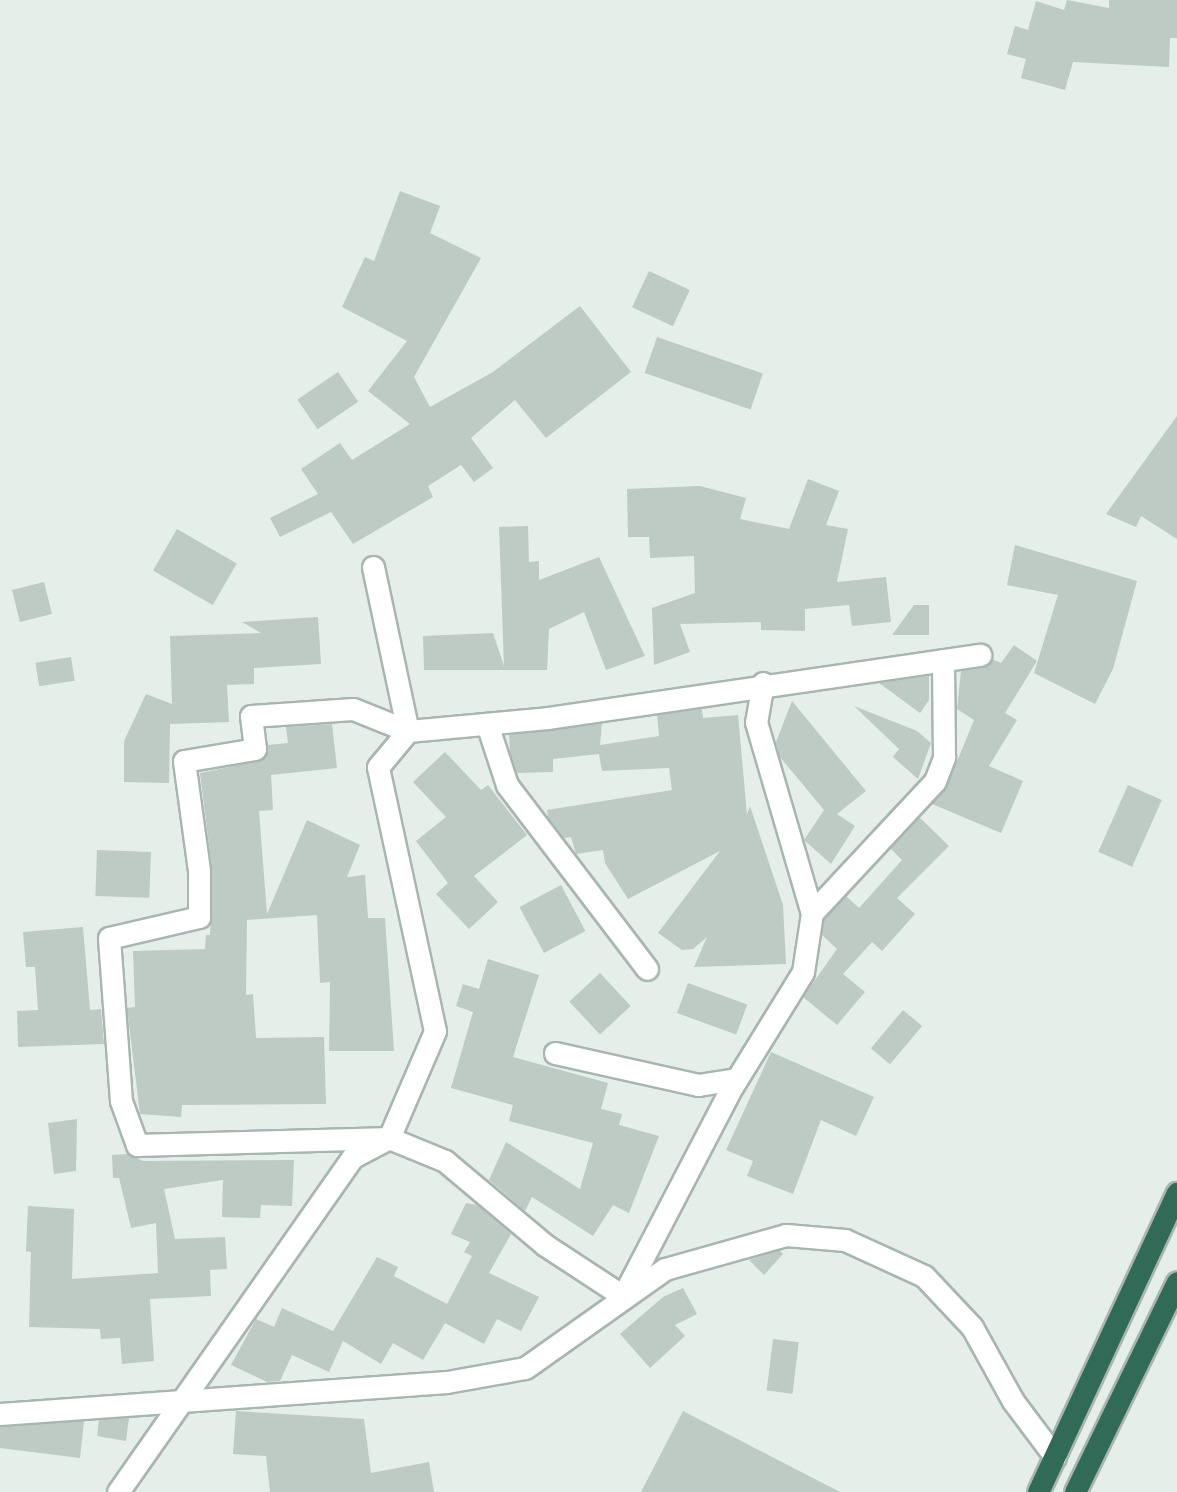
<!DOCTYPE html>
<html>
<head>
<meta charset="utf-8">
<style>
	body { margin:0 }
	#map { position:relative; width:1177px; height:1492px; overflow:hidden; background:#e5eee9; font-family:Karla,sans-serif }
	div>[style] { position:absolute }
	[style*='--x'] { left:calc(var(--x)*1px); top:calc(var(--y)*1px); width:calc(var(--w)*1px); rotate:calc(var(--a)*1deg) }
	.building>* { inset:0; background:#bdcbc4; transform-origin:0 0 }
	.roads { filter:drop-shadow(2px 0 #a8b6af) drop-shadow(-2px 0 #a8b6af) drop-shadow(0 2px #a8b6af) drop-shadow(0 -2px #a8b6af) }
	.minor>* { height:21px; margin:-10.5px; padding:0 10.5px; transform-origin:10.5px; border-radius:10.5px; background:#fff }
	.highway>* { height:21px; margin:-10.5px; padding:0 10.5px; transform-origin:10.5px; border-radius:10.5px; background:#326a58 }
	span { translate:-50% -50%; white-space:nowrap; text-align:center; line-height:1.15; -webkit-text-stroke:5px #f6faf7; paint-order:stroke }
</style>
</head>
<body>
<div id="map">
	<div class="building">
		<div style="clip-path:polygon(1067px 0,1109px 8px,1109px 0,1177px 0,1177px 38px,1170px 38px,1169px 67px,1073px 62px,1065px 90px,1021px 78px,1026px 59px,1007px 54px,1015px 26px,1028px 30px,1036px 1px,1064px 10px)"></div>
		<div style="clip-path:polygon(400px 191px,440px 206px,430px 233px,481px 258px,414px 377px,430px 407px,493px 372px,580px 306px,631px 372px,546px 438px,515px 400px,471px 438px,493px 468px,474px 482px,461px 465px,428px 486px,433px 497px,353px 544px,331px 512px,280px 537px,270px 518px,318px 494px,301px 469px,340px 443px,352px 460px,410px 424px,368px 391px,407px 341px,342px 307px,365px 257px,374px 261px)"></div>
		<div style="left:649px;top:271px;width:45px;height:40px;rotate:25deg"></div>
		<div style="left:657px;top:337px;width:112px;height:38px;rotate:19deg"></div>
		<div style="left:338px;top:372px;width:36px;height:49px;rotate:56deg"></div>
		<div style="clip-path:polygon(1177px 416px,1177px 539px,1141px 516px,1136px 527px,1106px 514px)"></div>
		<div style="clip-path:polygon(808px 479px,839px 491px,826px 525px,848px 529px,837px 582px,886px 577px,891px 622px,852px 626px,849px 605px,805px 609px,805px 631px,761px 630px,761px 622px,680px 624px,690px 652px,654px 665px,652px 608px,695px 593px,694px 556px,650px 558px,649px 537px,628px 537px,627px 489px,700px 486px,746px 498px,740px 519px,789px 529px)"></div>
		<div style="clip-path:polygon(528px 526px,529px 562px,539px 561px,539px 580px,599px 557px,645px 656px,606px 670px,584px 612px,549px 629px,547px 670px,424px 670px,423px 636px,493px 633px,504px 666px,499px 527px)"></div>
		<div style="left:177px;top:529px;width:69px;height:48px;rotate:30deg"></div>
		<div style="clip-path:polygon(1015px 545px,1137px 581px,1113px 669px,1095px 704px,1034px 673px,1058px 595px,1007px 585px)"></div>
		<div style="left:44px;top:582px;width:33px;height:33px;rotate:76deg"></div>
		<div style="clip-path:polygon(914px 605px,929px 605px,929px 635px,892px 635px)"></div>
		<div style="clip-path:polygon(318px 617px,321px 664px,254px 668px,254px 684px,227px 685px,229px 722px,170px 724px,169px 783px,124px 782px,124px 741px,146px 694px,172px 704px,170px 636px,261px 633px,242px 622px)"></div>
		<div style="clip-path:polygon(1014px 645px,1037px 661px,1005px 713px,1017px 720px,989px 766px,1023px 781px,1001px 833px,932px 804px,947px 786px,974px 720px,957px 709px,961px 671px,983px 668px,992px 659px,1001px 663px)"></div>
		<div style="left:71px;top:657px;width:24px;height:36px;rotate:81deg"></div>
		<div style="clip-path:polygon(929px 676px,929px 700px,920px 713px,879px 683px)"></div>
		<div style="clip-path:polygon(792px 701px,866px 791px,837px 814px,855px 826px,831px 864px,804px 840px,824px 810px,780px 757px,776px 742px)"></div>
		<div style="clip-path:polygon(854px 706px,917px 731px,931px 743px,918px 779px,893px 757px,899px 749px)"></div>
		<div style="clip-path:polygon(702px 709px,703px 718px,738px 715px,747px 814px,750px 806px,783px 905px,786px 964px,694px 967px,707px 937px,693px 949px,682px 950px,658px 933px,720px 851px,628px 899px,605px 863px,603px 850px,576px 854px,571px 837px,564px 838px,548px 817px,547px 810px,672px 790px,669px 768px,602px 771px,599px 754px,553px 759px,553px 772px,517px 773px,510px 752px,509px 735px,602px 723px,600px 745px,659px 736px,657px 715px)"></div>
		<div style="clip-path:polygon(332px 724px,337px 768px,271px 775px,273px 810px,259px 811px,267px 914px,307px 820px,360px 845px,347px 877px,365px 875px,368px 918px,385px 918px,394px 1051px,329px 1051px,330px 982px,320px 983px,317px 915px,247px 920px,246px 995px,253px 994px,256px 1038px,324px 1037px,326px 1104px,182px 1105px,181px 1117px,140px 1114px,127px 1008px,135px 1007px,133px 951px,205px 949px,206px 935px,210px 935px,212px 869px,200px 773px,263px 760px,268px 745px,288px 743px,286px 727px)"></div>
		<div style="clip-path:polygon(445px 752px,481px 790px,488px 785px,527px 835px,474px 876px,498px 902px,469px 929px,436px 894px,448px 883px,416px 841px,446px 817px,413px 782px)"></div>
		<div style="left:1128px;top:785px;width:37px;height:73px;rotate:24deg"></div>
		<div style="clip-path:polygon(919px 817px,949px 846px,897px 898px,915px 914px,882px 951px,872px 942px,843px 974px,865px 992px,837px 1025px,803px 997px,837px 949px,822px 935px,824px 919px,846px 896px,859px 908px,902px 860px,890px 848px)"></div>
		<div style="left:97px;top:850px;width:54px;height:46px;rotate:2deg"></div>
		<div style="left:561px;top:885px;width:52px;height:47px;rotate:62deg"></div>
		<div style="clip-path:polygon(83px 927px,90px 1010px,101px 1009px,104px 1044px,18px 1047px,17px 1011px,38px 1010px,35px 967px,26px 967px,23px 932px)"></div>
		<div style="clip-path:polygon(488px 959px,539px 975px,513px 1057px,608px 1083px,601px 1109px,622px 1114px,619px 1125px,659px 1136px,629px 1213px,613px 1205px,593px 1236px,532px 1197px,525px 1211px,489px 1180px,506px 1142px,580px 1189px,593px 1143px,509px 1121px,513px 1105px,451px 1088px,473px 1012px,456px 1006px,463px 984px,479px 989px)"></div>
		<div style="left:600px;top:973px;width:45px;height:42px;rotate:47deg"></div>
		<div style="left:688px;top:983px;width:63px;height:32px;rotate:20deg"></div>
		<div style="left:903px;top:1010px;width:25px;height:50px;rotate:40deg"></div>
		<div style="clip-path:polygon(771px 1052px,874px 1097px,856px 1136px,821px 1120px,793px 1194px,747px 1176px,753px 1161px,726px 1150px)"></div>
		<div style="clip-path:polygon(77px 1119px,76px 1171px,54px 1174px,48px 1123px)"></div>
		<div style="clip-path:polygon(128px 1154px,143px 1161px,294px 1160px,292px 1206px,261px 1205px,260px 1218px,222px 1217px,223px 1180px,164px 1189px,175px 1239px,225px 1237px,227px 1269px,210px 1270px,211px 1296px,150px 1299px,154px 1361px,122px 1364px,120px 1338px,101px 1339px,100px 1329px,29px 1327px,31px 1252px,26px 1251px,28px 1206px,74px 1209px,72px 1279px,158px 1273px,156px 1223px,131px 1228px,119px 1178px,113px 1178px,112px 1155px)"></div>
		<div style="clip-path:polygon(466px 1203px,477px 1205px,511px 1234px,489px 1273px,539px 1297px,521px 1331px,497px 1319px,484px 1344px,445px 1323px,423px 1360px,393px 1343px,381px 1364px,343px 1341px,329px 1372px,292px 1355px,280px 1381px,267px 1382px,231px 1365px,256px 1319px,274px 1327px,282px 1308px,333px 1331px,377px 1257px,398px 1267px,394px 1276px,447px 1304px,472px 1256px,464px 1252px,470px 1242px,451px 1234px)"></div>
		<div style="clip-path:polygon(779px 1250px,783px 1254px,764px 1275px,749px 1260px)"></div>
		<div style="clip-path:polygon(683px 1288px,697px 1314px,675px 1325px,685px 1336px,650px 1368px,620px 1334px,663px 1297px)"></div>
		<div style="left:773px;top:1339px;width:26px;height:52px;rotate:7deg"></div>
		<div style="clip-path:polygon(236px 1411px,364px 1419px,371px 1473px,429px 1462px,434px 1492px,270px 1492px,266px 1456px,233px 1454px)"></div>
		<div style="clip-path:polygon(683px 1411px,840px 1492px,641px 1492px)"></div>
		<div style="clip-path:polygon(129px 1418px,126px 1441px,97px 1436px,99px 1420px)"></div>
		<div style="clip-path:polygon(84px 1421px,80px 1458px,0 1448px,0 1427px)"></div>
	</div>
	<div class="roads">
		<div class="minor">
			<div style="--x:373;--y:567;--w:168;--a:78"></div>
			<div style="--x:763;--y:683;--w:40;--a:100"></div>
			<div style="--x:756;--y:722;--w:199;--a:73.7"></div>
			<div style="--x:487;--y:724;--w:64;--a:71.8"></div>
			<div style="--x:507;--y:785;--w:231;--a:52.7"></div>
			<div style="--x:408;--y:731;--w:59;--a:-158.2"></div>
			<div style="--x:353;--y:709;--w:102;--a:176.1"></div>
			<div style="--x:251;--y:716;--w:33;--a:83"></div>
			<div style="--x:255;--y:749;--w:72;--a:170.4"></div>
			<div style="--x:184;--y:761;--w:111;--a:82.2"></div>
			<div style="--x:199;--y:871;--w:46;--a:90"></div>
			<div style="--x:199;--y:917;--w:92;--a:166.9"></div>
			<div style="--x:109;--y:938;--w:163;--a:85.8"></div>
			<div style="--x:121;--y:1101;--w:47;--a:70"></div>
			<div style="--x:137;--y:1145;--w:252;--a:-1.6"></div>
			<div style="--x:389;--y:1138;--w:116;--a:-66.7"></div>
			<div style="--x:435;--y:1031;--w:270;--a:-102.2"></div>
			<div style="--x:378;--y:767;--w:47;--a:-50.2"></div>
			<div style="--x:408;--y:731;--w:140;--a:-5.3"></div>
			<div style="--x:547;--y:718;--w:438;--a:-8.3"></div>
			<div style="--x:555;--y:1053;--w:147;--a:12.6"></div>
			<div style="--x:698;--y:1085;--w:38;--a:-9"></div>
			<div style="--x:0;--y:1414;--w:448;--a:-4.1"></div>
			<div style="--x:447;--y:1382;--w:79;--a:-10.2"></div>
			<div style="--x:525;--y:1368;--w:171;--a:-35.3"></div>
			<div style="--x:665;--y:1269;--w:126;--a:-15.7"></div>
			<div style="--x:786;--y:1235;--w:59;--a:4.8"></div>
			<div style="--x:845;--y:1240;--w:87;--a:24.5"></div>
			<div style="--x:924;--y:1276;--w:70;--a:46.7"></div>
			<div style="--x:972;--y:1327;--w:85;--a:61"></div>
			<div style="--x:1013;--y:1401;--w:70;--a:53.1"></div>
			<div style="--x:118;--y:1492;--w:409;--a:-55"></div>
			<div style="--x:353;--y:1157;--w:41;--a:-27.8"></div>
			<div style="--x:389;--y:1138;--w:61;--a:22.3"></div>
			<div style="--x:445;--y:1161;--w:131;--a:40"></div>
			<div style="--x:545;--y:1245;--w:93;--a:33.2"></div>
			<div style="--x:623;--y:1296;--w:236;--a:-62.5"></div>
			<div style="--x:732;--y:1087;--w:135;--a:-58.3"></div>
			<div style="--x:803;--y:972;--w:60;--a:-81.3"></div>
			<div style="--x:812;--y:913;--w:180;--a:-47"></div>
			<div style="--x:935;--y:781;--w:26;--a:-69"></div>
			<div style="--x:944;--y:757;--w:97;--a:-90.6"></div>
		</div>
		<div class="highway">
			<div style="--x:1038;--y:1492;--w:330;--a:-65.1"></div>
			<div style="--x:1075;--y:1492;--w:233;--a:-64.1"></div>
		</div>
	</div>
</div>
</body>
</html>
